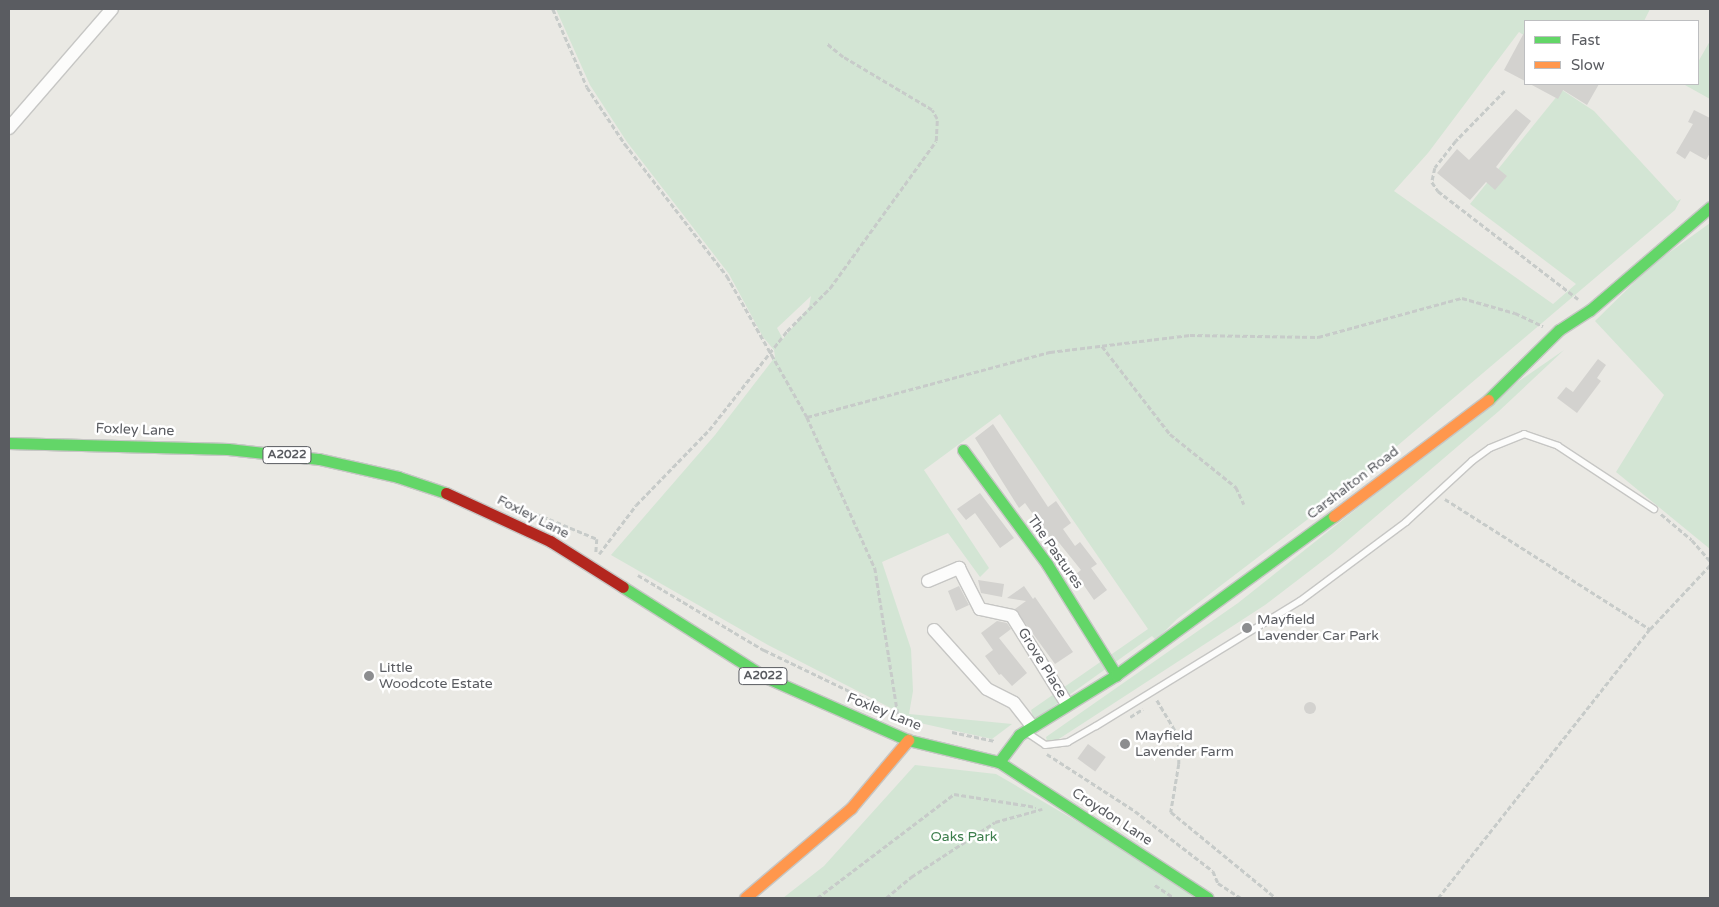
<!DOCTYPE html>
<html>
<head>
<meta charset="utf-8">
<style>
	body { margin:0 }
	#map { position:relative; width:1719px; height:907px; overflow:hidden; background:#eae9e4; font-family:"Varela Round",sans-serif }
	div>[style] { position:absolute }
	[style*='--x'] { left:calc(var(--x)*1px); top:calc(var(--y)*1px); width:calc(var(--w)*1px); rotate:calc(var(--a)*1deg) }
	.green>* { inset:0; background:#d3e5d4 }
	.building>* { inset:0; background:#d3d2cf; transform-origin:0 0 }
	.round { border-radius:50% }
	.path>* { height:2.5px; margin-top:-1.25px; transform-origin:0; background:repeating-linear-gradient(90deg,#c7cbc9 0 5px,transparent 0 7.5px) }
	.roads { filter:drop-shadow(1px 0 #c6c6c4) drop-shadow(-1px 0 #c6c6c4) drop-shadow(0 1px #c6c6c4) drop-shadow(0 -1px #c6c6c4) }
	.lane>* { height:6px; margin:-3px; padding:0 3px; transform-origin:3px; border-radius:3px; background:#fcfcfb }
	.street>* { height:12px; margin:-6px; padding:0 6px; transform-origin:6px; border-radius:6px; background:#fcfcfb }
	.fast>* { height:11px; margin:-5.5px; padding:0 5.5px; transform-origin:5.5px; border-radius:5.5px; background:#63d668 }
	.slow>* { height:11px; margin:-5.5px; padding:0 5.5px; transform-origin:5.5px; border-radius:5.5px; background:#ff974d }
	.jam>* { height:11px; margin:-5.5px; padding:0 5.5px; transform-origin:5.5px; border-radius:5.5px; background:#b3261e }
	.dots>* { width:14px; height:14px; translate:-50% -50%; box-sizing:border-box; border:2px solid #fff; border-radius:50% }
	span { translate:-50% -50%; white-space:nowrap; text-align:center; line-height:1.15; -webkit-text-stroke:5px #fff; paint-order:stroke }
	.shield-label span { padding:1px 4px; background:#fff; border:1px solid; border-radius:4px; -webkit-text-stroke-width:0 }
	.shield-label { font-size:12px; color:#5a5c61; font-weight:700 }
	.street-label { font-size:14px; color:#5a5c61 }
	.poi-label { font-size:14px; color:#5a5c61 }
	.left { translate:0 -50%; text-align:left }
	.park-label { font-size:14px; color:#3c7e4c }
	.frame { position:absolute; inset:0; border:10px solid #5a5c61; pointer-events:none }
	.legend { position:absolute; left:1524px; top:20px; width:175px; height:65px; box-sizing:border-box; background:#fff; border:1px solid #bdbec0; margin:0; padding:6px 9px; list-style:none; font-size:15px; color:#5a5c61 }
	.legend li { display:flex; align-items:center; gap:10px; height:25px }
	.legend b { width:25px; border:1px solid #bdbec0 }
</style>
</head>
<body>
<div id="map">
	<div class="green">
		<div style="clip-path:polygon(evenodd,556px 9px,1650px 9px,1644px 21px,1525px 21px,1525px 36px,1519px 32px,1428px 153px,1394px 191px,1553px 304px,1576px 284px,1470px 204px,1562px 90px,1594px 111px,1677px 201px,1681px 199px,1675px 210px,1337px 497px,1177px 619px,1156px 640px,1152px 636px,1034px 720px,1031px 710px,1148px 629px,1000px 414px,924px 470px,989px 568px,980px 577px,948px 533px,882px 562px,911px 649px,913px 691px,909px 714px,1012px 724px,992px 739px,920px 723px,768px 645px,611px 555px,715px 435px,775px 357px,774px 350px,763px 337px,729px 274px,627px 142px,590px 85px,556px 9px,811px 296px,809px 307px,783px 339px,777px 328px,811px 296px)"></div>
		<div style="clip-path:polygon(1710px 41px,1710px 99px,1685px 85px,1698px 84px,1698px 62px)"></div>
		<div style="clip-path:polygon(1710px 223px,1710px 549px,1616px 472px,1664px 395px,1595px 321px,1652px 265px)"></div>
		<div style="clip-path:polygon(1564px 350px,1499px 411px,1333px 553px,1265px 605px,1048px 746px,1046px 737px,1238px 603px,1509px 388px)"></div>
		<div style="clip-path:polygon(915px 765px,996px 774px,1208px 898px,783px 898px,824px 866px)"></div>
	</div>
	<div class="building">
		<div style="clip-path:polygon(1525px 31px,1525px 81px,1504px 70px)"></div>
		<div style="clip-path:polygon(1530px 84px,1599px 84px,1587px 105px,1563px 90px,1558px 99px)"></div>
		<div style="clip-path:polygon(1516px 109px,1531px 121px,1496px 167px,1507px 176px,1495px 190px,1486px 182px,1470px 200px,1437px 173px,1457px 149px,1469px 160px)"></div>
		<div style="clip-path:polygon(1694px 110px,1710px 118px,1710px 153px,1706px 160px,1690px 151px,1685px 159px,1676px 153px,1693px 124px,1688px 122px)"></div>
		<div style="clip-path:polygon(1598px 359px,1606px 365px,1597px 378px,1601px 381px,1577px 413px,1557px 398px,1566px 387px,1573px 392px)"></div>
		<div style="clip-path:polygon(993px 424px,1048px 507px,1056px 501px,1071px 523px,1063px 529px,1075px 546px,1080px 542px,1097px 564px,1091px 568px,1107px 590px,1094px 600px,1076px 574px,1081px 570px,1056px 539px,1052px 541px,1025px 503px,1019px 508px,975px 438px)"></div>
		<div style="clip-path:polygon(980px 493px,1014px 538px,1000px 548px,975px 513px,966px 520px,957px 509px)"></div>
		<div style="clip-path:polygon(978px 580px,1004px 584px,1002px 597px,981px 593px)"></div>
		<div style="clip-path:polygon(959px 586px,969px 605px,956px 611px,948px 591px)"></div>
		<div style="clip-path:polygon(1024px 586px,1033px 599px,1035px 597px,1073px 652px,1055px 664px,1015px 609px,1026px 601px,1007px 598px)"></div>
		<div style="clip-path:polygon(997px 621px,1007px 623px,1011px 629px,999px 638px,1027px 673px,1012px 686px,1001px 674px,999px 675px,985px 656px,993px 650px,981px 633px)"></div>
		<div class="round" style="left:1304px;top:702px;width:12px;height:12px"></div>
		<div style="left:1088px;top:744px;width:22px;height:18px;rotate:36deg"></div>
	</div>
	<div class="path">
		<div style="--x:553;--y:9;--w:85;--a:66.4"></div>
		<div style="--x:587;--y:87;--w:69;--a:56.3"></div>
		<div style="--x:625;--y:144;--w:167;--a:52.3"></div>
		<div style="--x:727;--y:276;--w:162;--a:60.4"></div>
		<div style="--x:807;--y:417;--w:166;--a:65.8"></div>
		<div style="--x:875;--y:568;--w:149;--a:81.1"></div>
		<div style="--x:1505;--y:91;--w:70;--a:134.4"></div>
		<div style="--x:1456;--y:141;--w:34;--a:128"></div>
		<div style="--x:1435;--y:168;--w:14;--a:102"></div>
		<div style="--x:1432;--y:182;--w:11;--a:56"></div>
		<div style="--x:1438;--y:191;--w:177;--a:37.6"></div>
		<div style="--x:1102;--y:346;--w:111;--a:52.3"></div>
		<div style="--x:1170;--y:434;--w:85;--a:38.8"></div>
		<div style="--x:1236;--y:487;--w:19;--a:65"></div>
		<div style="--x:807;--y:417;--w:252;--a:-15"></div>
		<div style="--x:1050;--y:352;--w:141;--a:-6.9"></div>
		<div style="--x:1190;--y:335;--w:128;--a:0.9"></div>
		<div style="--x:1318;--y:337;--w:149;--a:-15.2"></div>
		<div style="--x:1462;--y:298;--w:55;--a:15.8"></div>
		<div style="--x:1515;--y:313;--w:31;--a:25"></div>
		<div style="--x:501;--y:499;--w:104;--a:22.6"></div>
		<div style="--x:597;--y:539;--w:13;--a:94"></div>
		<div style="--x:1445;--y:499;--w:243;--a:32.4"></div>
		<div style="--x:1661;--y:514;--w:40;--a:40"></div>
		<div style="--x:1692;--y:540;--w:28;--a:49"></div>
		<div style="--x:599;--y:554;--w:61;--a:-52.9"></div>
		<div style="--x:636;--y:505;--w:105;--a:-45.8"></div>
		<div style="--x:709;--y:430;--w:126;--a:-51.8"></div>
		<div style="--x:787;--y:331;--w:61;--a:-45"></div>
		<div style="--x:830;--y:288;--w:181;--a:-54.2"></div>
		<div style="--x:936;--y:141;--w:22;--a:-87"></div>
		<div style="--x:937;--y:119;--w:10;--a:-119"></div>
		<div style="--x:932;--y:110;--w:104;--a:-149.2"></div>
		<div style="--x:843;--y:57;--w:22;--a:-141"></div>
		<div style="--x:638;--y:575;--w:147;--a:30.8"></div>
		<div style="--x:764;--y:650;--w:173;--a:25.7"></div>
		<div style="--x:1157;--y:700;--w:43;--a:59.3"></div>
		<div style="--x:1179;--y:737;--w:27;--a:90"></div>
		<div style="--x:1179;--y:764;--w:49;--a:99.5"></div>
		<div style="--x:1171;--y:812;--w:136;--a:39.3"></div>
		<div style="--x:1130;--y:717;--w:15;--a:-32"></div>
		<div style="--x:952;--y:732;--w:44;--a:11.8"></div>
		<div style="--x:1047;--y:754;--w:105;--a:32.9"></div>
		<div style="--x:1135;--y:811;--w:98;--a:37.6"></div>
		<div style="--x:1213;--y:871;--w:13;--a:67"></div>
		<div style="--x:1218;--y:883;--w:27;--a:33"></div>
		<div style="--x:1155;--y:885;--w:23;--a:34"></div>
		<div style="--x:817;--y:898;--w:172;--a:-37.2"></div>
		<div style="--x:954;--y:794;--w:83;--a:9"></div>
		<div style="--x:886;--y:898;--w:33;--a:-40"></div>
		<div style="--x:911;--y:877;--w:100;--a:-33.2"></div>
		<div style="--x:995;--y:822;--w:49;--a:-15.5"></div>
		<div style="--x:1438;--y:898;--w:342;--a:-51.8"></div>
		<div style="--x:1650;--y:629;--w:88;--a:-46.8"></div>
	</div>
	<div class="roads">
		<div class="lane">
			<div style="--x:1026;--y:732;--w:23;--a:34"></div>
			<div style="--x:1045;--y:745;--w:23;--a:-7"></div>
			<div style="--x:1068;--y:742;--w:32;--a:-30"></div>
			<div style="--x:1096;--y:726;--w:239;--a:-31.5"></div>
			<div style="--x:1300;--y:601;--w:132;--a:-36.7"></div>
			<div style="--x:1406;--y:522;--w:90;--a:-42.7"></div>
			<div style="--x:1472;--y:461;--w:22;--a:-36"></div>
			<div style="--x:1490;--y:448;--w:37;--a:-22"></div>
			<div style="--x:1524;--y:434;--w:36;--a:19"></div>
			<div style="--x:1558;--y:446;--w:115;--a:33.3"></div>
		</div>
		<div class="street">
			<div style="--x:9;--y:128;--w:157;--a:-49.1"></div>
			<div style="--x:928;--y:581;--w:34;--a:-23"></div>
			<div style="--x:959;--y:568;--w:46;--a:62.9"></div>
			<div style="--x:980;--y:609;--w:33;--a:12"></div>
			<div style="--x:1012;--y:616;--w:104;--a:58"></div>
			<div style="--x:934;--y:630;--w:79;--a:48.1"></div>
			<div style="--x:987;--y:689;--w:30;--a:27"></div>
			<div style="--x:1014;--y:703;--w:29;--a:52"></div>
		</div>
		<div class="fast">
			<div style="--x:1488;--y:400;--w:100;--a:-44.6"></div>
			<div style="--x:1559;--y:330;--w:37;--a:-33"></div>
			<div style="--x:1590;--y:310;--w:158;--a:-40.6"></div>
			<div style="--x:9;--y:443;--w:219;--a:1.6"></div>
			<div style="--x:228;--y:449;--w:92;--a:6.3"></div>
			<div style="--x:319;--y:459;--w:81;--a:12.8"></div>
			<div style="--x:398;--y:477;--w:51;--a:18.4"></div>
			<div style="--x:963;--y:450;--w:142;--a:53.6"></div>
			<div style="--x:1047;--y:564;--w:131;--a:58.1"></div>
			<div style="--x:623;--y:587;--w:168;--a:32.4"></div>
			<div style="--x:765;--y:677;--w:156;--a:23.8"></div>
			<div style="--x:908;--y:740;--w:94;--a:13.6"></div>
			<div style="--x:999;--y:762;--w:249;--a:33.1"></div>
			<div style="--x:999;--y:762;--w:34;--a:-53"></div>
			<div style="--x:1019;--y:735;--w:114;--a:-31.7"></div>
			<div style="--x:1116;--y:675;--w:270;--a:-36.1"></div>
		</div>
		<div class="slow">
			<div style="--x:1334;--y:516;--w:193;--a:-37"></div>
			<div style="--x:745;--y:898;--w:139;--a:-40.3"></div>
			<div style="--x:851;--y:808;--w:89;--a:-50"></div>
		</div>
		<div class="jam">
			<div style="--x:446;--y:493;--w:115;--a:24.8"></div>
			<div style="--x:550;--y:541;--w:86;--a:32.2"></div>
		</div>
	</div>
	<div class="dots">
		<div style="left:1247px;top:628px;background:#8c8d8f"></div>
		<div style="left:369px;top:676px;background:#8c8d8f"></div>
		<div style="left:1125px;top:744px;background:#8c8d8f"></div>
	</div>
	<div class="shield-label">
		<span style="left:287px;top:455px">A2022</span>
		<span style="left:763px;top:676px">A2022</span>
	</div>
	<div class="street-label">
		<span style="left:135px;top:430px;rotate:2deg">Foxley Lane</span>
		<span style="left:1353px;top:483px;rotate:-37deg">Carshalton Road</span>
		<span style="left:533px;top:517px;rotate:27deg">Foxley Lane</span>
		<span style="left:1055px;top:552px;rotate:55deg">The Pastures</span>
		<span style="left:1042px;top:663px;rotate:58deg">Grove Place</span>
		<span style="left:884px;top:712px;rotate:22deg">Foxley Lane</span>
		<span style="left:1112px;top:817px;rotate:33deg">Croydon Lane</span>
	</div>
	<div class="poi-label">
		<span class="left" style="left:1257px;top:628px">Mayfield<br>Lavender Car Park</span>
		<span class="left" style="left:379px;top:676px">Little<br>Woodcote Estate</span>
		<span class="left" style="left:1135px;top:744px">Mayfield<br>Lavender Farm</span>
	</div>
	<div class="park-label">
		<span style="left:964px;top:837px">Oaks Park</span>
	</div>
	<div class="frame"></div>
	<ul class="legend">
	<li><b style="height:6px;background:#63d668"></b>Fast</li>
	<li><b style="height:6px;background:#ff974d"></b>Slow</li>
	</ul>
</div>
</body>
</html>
